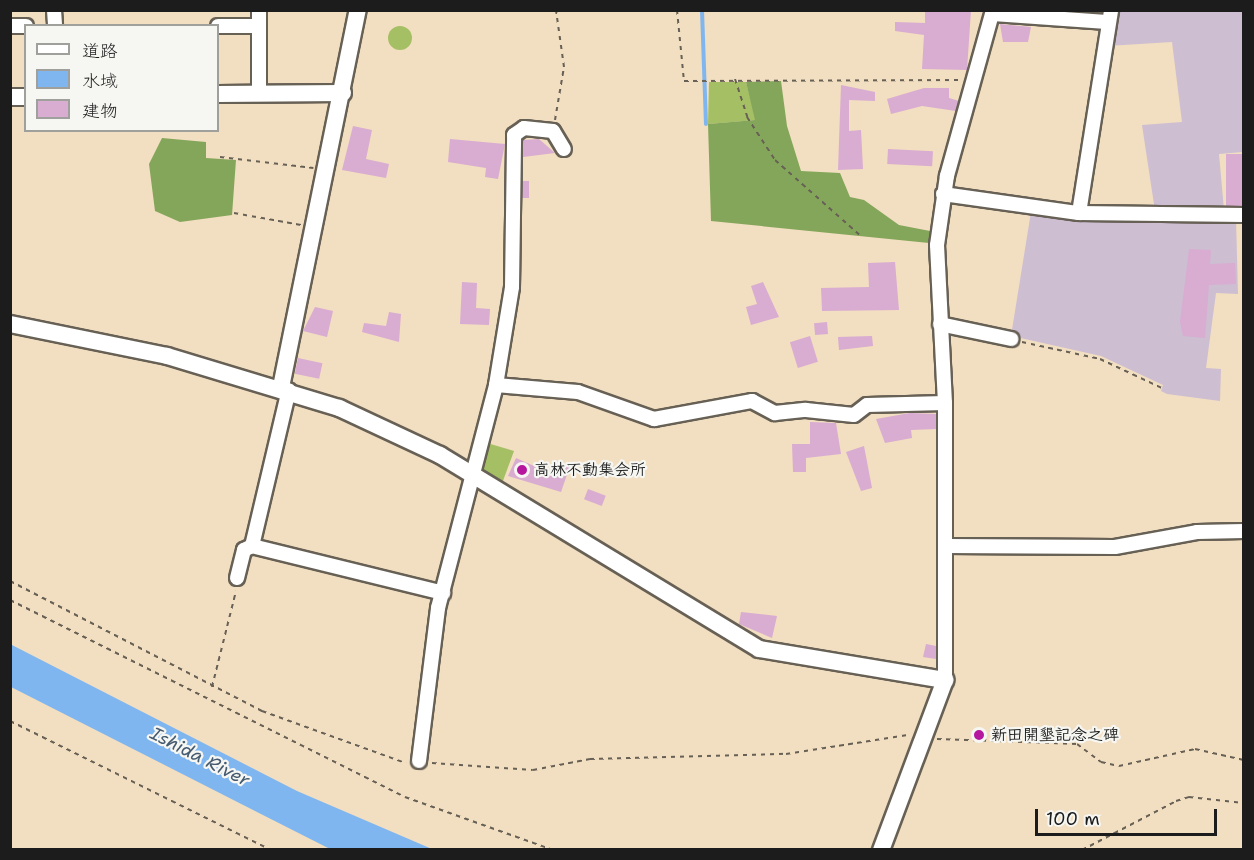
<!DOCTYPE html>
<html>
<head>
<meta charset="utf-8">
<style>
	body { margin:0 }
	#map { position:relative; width:1254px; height:860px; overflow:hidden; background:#f2dec0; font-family:"Shantell Sans","Klee One",sans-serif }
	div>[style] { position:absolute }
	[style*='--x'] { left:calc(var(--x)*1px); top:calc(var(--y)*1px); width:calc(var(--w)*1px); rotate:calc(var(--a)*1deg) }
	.industrial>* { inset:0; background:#cdbed2 }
	.green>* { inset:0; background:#a5bf65 }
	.round { border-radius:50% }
	.forest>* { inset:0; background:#84a65a }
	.water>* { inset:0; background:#80b6ef }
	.stream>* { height:4px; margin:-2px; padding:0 2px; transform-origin:2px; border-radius:2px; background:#80b6ef }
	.building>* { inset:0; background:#d9acd1; transform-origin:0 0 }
	.path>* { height:2px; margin-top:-1px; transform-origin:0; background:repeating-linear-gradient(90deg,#676055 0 4.5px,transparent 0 9px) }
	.roads { filter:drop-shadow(2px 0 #676055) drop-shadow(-2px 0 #676055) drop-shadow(0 2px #676055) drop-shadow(0 -2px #676055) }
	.minor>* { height:14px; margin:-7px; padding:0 7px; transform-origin:7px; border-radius:7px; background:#fff }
	.tertiary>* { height:16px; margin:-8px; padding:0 8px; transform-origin:8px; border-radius:8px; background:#fff }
	.dots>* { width:16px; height:16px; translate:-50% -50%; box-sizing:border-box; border:3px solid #f6f6f2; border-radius:50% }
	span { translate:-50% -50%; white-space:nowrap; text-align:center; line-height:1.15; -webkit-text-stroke:4.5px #f6f6f2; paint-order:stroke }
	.poi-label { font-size:16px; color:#1c1c1c; font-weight:700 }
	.left { translate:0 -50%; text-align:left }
	.water-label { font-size:18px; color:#445a70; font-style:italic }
	.frame { position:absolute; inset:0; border:12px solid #1c1c1c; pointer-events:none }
	.legend { position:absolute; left:24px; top:24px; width:195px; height:108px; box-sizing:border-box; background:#f6f6f2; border:2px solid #9f9f9c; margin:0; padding:8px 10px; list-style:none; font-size:18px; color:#1c1c1c }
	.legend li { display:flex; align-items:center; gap:12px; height:30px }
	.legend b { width:30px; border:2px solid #9f9f9c }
	.scale { position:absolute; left:1035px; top:809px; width:182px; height:27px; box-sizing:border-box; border:3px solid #1c1c1c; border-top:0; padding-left:8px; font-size:18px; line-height:21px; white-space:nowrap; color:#1c1c1c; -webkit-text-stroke:4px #f6f6f2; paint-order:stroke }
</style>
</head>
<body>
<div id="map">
	<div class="industrial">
		<div style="clip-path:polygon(1117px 11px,1243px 11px,1243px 152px,1219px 154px,1224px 210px,1155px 211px,1142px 125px,1182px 122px,1172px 42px,1107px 46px)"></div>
		<div style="clip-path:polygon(1031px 212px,1236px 219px,1238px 294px,1216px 293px,1206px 368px,1221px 369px,1220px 401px,1167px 394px,1161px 391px,1163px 385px,1101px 356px,1011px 336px)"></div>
	</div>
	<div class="green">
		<div class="round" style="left:388px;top:26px;width:24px;height:24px"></div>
		<div style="clip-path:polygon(709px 82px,746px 82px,756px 120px,708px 124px)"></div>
		<div style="clip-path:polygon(487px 443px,514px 451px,500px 489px,479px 476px)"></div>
	</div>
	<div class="forest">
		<div style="clip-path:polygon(781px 81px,787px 126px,801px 171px,840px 173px,850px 197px,864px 200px,899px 225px,930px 231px,929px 243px,711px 221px,708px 124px,755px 120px,746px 82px)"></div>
		<div style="clip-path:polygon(162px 138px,206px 142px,206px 158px,236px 160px,232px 215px,180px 222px,155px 211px,149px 164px)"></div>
	</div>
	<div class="water">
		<div style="clip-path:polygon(10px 644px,297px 791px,432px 849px,330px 849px,11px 687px)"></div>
	</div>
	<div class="stream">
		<div style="--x:702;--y:10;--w:114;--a:88"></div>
	</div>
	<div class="building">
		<div style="clip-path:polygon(925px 10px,971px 10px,967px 70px,922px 69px,924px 35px,895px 31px,895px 22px,925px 23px)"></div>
		<div style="clip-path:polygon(1000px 24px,1031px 27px,1028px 42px,1003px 42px)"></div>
		<div style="clip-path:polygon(841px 85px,875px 92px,875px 101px,849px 100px,849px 131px,861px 130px,863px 169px,838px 170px)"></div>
		<div style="clip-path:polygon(924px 88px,949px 88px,949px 98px,959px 101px,956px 111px,922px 106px,891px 114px,887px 99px)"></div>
		<div style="clip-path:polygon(353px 126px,372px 130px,366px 159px,389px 164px,386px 178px,342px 170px)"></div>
		<div style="clip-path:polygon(450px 139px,505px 144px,498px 179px,485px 177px,486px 168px,448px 162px)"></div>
		<div style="clip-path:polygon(539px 139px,555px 153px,523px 157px,523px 140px)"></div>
		<div style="left:888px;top:149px;width:45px;height:15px;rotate:3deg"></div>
		<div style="left:1244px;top:154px;width:52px;height:18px;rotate:90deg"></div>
		<div style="left:522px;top:181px;width:7px;height:17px"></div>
		<div style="clip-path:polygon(1189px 249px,1211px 250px,1210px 264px,1235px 263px,1236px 284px,1209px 285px,1205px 338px,1183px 336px,1180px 322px)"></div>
		<div style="clip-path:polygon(895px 262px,899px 310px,822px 311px,821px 288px,869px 287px,868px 263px)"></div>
		<div style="clip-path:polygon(462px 282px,477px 283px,476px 308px,490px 309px,489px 325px,460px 324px)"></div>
		<div style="clip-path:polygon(763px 282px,779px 317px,751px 325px,746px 307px,757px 304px,751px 286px)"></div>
		<div style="clip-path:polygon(315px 307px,333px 311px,327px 337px,303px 331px)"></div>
		<div style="clip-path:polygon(389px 312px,401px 314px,399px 342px,362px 332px,364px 323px,386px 326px)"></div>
		<div style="left:827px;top:322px;width:12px;height:13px;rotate:85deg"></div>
		<div style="left:810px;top:336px;width:27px;height:21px;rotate:73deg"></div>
		<div style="clip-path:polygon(872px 336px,873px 346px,839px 350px,838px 337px)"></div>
		<div style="left:298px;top:358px;width:25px;height:16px;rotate:12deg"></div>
		<div style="clip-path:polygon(910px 413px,936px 414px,936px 429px,911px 430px,912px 438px,885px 443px,876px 419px)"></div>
		<div style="clip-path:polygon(810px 422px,836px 423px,841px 454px,806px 458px,806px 472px,793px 472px,792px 444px,810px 444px)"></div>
		<div style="clip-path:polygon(864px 446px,872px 488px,861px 491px,846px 452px)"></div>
		<div style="clip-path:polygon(516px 458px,557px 476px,562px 463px,570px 466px,561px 492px,508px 476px)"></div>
		<div style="left:588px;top:489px;width:19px;height:11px;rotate:21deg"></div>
		<div style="clip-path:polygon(741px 612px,777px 616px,772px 638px,739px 624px)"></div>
		<div style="clip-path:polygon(926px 644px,936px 646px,936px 659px,923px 657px)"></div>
	</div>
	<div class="path">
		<div style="--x:677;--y:10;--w:71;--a:84.4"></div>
		<div style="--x:684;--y:81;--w:278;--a:-0.2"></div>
		<div style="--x:735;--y:79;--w:40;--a:72"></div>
		<div style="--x:747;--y:117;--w:51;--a:56.9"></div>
		<div style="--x:775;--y:160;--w:115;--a:41.5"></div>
		<div style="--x:555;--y:120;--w:54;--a:-80.4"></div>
		<div style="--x:564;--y:67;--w:58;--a:-98"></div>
		<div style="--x:220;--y:157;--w:94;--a:6.7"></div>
		<div style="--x:234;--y:213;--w:68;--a:10.2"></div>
		<div style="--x:1022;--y:342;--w:80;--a:12.3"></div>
		<div style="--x:1100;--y:359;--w:68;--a:25.1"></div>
		<div style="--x:10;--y:581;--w:284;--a:27.3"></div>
		<div style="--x:262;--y:711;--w:153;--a:19.9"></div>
		<div style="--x:10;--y:600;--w:441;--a:26.5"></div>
		<div style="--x:405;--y:797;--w:157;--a:19.7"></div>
		<div style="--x:212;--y:687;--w:99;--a:-76"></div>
		<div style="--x:10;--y:721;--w:291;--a:26.3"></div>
		<div style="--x:937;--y:739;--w:140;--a:2"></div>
		<div style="--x:1077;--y:744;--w:30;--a:37"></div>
		<div style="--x:1101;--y:762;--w:18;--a:13"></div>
		<div style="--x:1119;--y:766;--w:78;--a:-12.6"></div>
		<div style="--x:1195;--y:749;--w:50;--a:12.7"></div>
		<div style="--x:432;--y:763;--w:101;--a:4"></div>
		<div style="--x:533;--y:770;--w:58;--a:-10.9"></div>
		<div style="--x:590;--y:759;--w:196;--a:-1.5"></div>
		<div style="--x:786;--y:754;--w:123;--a:-8.9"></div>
		<div style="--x:1082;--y:850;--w:106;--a:-27.5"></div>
		<div style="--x:1176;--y:801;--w:14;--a:-17"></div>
		<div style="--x:1189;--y:797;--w:55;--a:6.2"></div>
	</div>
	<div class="roads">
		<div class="minor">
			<div style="--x:54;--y:10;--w:16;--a:86"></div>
			<div style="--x:259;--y:10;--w:83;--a:90"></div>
			<div style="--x:993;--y:14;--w:114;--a:4"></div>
			<div style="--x:10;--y:26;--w:16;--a:0"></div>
			<div style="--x:218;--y:26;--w:41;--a:0"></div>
			<div style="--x:943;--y:194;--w:137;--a:8"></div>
			<div style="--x:1079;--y:213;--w:165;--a:0.7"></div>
			<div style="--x:1079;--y:213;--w:206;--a:-81"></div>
			<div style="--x:940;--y:324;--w:73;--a:11.9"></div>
			<div style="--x:496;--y:385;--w:82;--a:4.9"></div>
			<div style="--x:578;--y:392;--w:81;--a:19.6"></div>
			<div style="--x:654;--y:419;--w:100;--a:-10.4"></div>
			<div style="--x:752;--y:401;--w:26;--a:28"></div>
			<div style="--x:775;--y:413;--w:31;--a:-6"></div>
			<div style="--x:806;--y:410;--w:48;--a:5.9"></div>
			<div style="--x:854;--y:415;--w:16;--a:-38"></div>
			<div style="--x:867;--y:405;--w:78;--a:-1.5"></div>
			<div style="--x:252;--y:546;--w:160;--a:-76.7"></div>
			<div style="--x:947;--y:546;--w:168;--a:0.3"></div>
			<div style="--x:1115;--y:547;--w:83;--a:-10.4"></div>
			<div style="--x:1197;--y:532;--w:47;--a:-1.2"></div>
			<div style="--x:237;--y:578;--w:29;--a:-76"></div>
			<div style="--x:244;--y:550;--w:9;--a:-27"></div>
			<div style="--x:252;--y:546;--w:197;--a:13.8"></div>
			<div style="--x:945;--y:680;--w:277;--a:-90"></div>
			<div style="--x:945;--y:403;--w:158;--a:-92.9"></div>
			<div style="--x:937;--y:245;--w:70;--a:-81.8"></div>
			<div style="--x:947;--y:176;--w:172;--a:-74.5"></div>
			<div style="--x:419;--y:761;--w:154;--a:-82.9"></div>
			<div style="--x:438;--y:608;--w:230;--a:-75.4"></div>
			<div style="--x:496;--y:385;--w:99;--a:-80.7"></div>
			<div style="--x:512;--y:287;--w:152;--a:-89.2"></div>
			<div style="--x:514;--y:135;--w:12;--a:-35"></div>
			<div style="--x:524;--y:128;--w:29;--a:6"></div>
			<div style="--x:553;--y:131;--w:21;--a:59"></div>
		</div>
		<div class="tertiary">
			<div style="--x:218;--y:94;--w:125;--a:-0.5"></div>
			<div style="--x:10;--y:97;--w:16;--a:0"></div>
			<div style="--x:10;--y:324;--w:160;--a:11.5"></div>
			<div style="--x:167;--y:356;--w:180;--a:16.8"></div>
			<div style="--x:339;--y:408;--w:111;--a:25"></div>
			<div style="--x:440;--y:455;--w:373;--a:31.3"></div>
			<div style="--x:759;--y:649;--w:189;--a:9.5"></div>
			<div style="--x:945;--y:680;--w:182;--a:110.6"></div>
			<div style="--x:281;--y:387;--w:385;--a:-78.5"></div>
		</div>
	</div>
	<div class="dots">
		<div style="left:522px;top:470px;background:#b5179e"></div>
		<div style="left:979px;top:735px;background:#b5179e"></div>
	</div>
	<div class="poi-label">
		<span class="left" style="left:534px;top:470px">高林不動集会所</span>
		<span class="left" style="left:991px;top:735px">新田開墾記念之碑</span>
	</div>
	<div class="water-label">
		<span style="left:200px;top:757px;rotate:27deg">Ishida River</span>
	</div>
	<div class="frame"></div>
	<ul class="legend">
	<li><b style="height:8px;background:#fff"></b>道路</li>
	<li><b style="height:16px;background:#80b6ef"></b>水域</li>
	<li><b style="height:16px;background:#d9acd1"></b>建物</li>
	</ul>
	<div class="scale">100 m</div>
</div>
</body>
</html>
